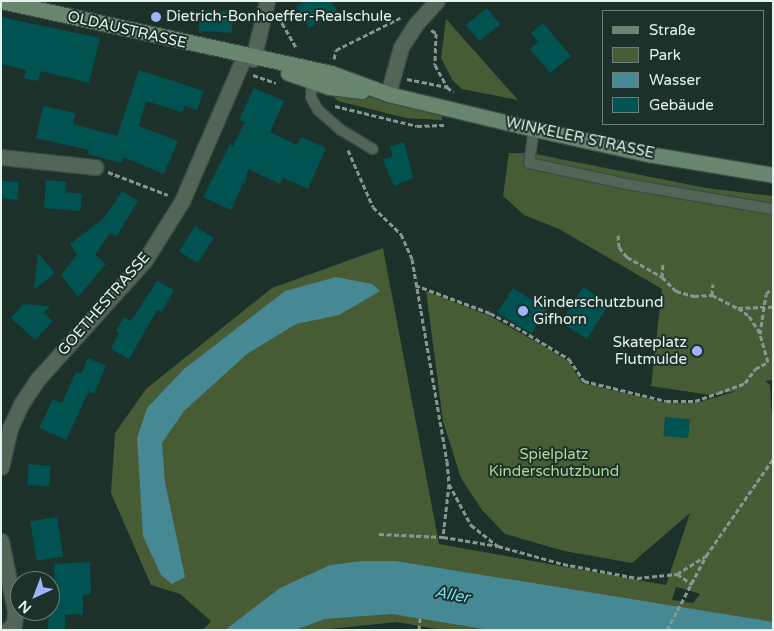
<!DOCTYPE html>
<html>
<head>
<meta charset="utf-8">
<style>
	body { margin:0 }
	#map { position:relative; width:774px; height:631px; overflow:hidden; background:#1c312a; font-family:"Varela Round",sans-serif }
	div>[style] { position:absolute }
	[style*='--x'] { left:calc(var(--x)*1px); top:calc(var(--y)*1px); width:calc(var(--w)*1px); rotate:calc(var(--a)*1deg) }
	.green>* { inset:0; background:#475b35 }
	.water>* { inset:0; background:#468894 }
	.building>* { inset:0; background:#005350; transform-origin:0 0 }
	.path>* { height:3px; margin-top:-1.5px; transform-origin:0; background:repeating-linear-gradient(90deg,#879892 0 5px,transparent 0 7.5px) }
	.roads { filter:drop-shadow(1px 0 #384c45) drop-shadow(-1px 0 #384c45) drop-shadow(0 1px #384c45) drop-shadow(0 -1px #384c45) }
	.lane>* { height:10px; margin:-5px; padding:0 5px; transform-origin:5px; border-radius:5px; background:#536557 }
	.street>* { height:15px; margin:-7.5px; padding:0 7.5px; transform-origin:7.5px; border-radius:7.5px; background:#536557 }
	.secondary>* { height:15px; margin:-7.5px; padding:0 7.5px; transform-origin:7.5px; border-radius:7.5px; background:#68856e }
	.dots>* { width:14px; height:14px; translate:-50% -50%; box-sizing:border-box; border:2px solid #1c312a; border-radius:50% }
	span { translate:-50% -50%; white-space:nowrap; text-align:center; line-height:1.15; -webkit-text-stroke:4px #1c312a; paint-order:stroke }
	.poi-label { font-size:15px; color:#e6f2ed }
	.left { translate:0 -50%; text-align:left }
	.right { translate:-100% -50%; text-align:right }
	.street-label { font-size:15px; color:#e6f2ed }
	.park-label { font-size:15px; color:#b1d691 }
	.water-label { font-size:16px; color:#75ddf0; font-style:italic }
	.frame { position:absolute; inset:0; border:2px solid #e6f2ed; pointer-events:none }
	.legend { position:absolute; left:602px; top:10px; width:162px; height:115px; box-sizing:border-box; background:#1c312a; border:1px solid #6d7e78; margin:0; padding:6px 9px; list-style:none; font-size:15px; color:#e6f2ed }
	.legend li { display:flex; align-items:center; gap:10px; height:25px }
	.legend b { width:25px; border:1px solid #6d7e78 }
	.north { position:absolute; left:10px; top:571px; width:50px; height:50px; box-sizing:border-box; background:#1c312a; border:1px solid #6d7e78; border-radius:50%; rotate:223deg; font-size:14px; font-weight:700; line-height:20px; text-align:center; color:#e6f2ed }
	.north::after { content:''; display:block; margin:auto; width:18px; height:22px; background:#9eb4fd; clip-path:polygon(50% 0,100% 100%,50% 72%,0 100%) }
</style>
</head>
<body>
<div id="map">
	<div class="green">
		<div style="clip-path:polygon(446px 19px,518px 100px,462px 89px,453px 81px,441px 58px)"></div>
		<div style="clip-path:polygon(340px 90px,436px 113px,442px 116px,442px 120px,406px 118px,338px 101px,333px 96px,334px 92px)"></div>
		<div style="clip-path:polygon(evenodd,509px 153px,530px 153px,706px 188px,773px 196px,773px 380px,765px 381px,770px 385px,773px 436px,773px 630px,442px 630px,397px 622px,320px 630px,203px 630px,211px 621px,180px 594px,151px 585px,111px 493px,115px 433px,146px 389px,272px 288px,383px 248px,439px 544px,666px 585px,690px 513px,632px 563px,564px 551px,505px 534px,482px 510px,461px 478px,443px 421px,426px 291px,490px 316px,547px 348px,568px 361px,582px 383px,666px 403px,696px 403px,737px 391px,710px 395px,651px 386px,662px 289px,559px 229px,524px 215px,503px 196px,509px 153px,676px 587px,688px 590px,700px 594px,693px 603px,672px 600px,676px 587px)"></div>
	</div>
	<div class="water">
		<div style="clip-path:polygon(336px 277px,372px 284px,380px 291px,339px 315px,296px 324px,247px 354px,184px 411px,162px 443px,165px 482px,185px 577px,172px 584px,161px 575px,143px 536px,137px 438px,147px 408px,184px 369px,285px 291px)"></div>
		<div style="clip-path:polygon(362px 561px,396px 561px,773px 622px,773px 630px,490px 630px,392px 614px,325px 619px,295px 630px,225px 630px,280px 588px,330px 565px)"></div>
	</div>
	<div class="building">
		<div style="clip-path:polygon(305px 1px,331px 1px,337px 11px,309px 28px,296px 6px)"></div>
		<div style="left:487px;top:8px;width:21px;height:27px;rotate:51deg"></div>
		<div style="left:200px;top:10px;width:33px;height:21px;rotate:3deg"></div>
		<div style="clip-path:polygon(1px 17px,100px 38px,89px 83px,41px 71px,38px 81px,24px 78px,26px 70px,1px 64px)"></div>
		<div style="clip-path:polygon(543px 23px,571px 56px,550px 73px,530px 49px,538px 42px,531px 33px)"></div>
		<div style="clip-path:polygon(139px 70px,204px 91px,197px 110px,185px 106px,182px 112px,146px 101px,139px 126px,178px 141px,164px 174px,123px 157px,122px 163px,88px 154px,89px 150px,36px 138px,43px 106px,76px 113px,73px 124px,117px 136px)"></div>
		<div style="clip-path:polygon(254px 88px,284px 101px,270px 132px,297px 145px,301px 137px,326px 148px,308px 189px,283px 178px,280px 184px,248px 169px,245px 184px,243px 183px,231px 210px,203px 197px,230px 144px,233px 146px,245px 122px,239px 120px)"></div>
		<div style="clip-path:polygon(404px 142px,413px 178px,394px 186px,383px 160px,393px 156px,390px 147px)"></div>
		<div style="clip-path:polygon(46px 180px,66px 182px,65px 192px,82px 194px,80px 211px,44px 208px)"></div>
		<div style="clip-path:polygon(1px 181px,19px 182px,17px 200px,1px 198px)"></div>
		<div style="clip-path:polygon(122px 191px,138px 201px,116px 237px,110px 233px,95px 255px,106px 264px,78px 297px,61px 275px,77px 255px,70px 244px,104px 218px)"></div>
		<div style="left:195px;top:226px;width:22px;height:30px;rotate:32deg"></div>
		<div style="clip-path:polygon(38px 253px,55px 273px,34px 290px)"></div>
		<div style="clip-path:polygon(157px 281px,174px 290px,162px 312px,157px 310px,129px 359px,111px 349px,119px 333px,116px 331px,124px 317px,131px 321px)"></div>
		<div style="left:583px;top:287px;width:31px;height:42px;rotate:32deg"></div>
		<div style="left:513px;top:288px;width:40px;height:29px;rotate:32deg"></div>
		<div style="clip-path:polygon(24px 304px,50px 306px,44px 313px,53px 321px,35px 340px,11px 318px)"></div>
		<div style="clip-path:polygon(88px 358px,106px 366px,94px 394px,89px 391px,66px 440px,39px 428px,53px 399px,62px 403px,76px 372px,81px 374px)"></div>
		<div style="left:665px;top:417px;width:25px;height:19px;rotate:5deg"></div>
		<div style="left:29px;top:464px;width:22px;height:21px;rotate:5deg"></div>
		<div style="left:57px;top:517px;width:40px;height:27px;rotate:81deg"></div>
		<div style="clip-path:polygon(90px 562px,91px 594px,83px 595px,83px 614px,65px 615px,65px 630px,48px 630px,50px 596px,55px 595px,54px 564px)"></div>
	</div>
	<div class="path">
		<div style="--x:281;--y:14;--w:9;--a:84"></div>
		<div style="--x:282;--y:23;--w:30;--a:60"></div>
		<div style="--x:431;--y:30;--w:6;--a:31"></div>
		<div style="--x:436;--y:33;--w:32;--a:92"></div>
		<div style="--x:435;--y:65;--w:25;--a:61"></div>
		<div style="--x:334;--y:59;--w:9;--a:-77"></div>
		<div style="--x:336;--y:50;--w:72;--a:-26.6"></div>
		<div style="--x:253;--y:75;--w:24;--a:19"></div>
		<div style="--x:407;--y:79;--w:41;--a:11.3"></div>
		<div style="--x:447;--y:87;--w:8;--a:40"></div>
		<div style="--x:335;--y:106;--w:84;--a:13.7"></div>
		<div style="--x:417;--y:126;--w:27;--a:-2"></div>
		<div style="--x:348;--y:150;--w:62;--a:66.3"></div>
		<div style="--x:373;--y:207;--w:39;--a:44"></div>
		<div style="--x:401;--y:234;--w:27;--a:66"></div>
		<div style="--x:412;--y:259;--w:205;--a:80.2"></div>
		<div style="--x:447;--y:461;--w:23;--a:85"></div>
		<div style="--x:449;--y:484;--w:53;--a:96.5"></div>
		<div style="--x:108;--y:172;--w:64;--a:21"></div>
		<div style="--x:618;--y:235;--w:12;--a:85"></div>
		<div style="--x:619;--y:247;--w:13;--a:51"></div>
		<div style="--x:627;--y:257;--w:40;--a:29.7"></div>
		<div style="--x:662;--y:277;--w:20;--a:45"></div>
		<div style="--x:676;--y:291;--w:19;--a:16"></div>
		<div style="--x:694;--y:296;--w:18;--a:-3"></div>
		<div style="--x:712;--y:295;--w:29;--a:27"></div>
		<div style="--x:738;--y:308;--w:35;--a:-2"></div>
		<div style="--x:662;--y:277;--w:15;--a:-86"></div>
		<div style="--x:415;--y:285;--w:80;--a:20.5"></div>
		<div style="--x:490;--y:313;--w:30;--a:28"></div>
		<div style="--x:516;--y:327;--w:62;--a:31.1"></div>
		<div style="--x:569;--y:359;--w:27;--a:56"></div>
		<div style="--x:584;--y:381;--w:84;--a:13.7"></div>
		<div style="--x:666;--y:401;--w:29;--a:0"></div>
		<div style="--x:695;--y:401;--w:24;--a:-19"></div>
		<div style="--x:718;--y:393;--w:29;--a:-20"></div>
		<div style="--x:745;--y:383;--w:17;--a:-54"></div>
		<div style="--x:755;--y:369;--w:15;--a:-28"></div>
		<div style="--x:768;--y:362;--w:29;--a:-106"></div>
		<div style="--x:760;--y:334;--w:40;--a:-81.5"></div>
		<div style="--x:766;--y:294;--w:6;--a:-45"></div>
		<div style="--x:712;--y:295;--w:11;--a:-85"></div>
		<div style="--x:738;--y:308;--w:14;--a:36"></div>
		<div style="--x:749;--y:316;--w:20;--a:57"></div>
		<div style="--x:449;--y:484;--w:47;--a:61.8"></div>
		<div style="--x:471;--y:525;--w:33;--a:38"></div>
		<div style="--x:379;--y:534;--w:64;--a:2.7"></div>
		<div style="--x:443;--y:537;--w:56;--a:9.3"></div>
		<div style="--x:498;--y:546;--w:67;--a:15.5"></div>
		<div style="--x:563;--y:564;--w:75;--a:10.7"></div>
		<div style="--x:637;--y:578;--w:40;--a:-5.7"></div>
		<div style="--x:677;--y:574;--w:34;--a:-32"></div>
		<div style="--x:677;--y:574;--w:18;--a:34"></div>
		<div style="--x:419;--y:630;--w:12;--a:-85"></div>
		<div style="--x:667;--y:630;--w:84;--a:-62.2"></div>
		<div style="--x:706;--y:556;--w:118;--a:-55.4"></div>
	</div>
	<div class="roads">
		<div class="lane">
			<div style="--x:312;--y:77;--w:20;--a:93"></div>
			<div style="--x:311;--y:97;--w:15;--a:62"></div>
			<div style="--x:318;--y:110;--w:30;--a:41"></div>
			<div style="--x:341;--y:130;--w:37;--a:31"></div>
			<div style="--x:534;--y:129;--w:34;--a:98"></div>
			<div style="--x:529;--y:163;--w:99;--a:12.2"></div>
			<div style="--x:626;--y:184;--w:149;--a:9.7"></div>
		</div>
		<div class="street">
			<div style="--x:253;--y:59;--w:60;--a:-76.4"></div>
			<div style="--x:388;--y:94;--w:49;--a:-74.5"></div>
			<div style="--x:401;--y:47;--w:27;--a:-57"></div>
			<div style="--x:416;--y:24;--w:31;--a:-48"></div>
			<div style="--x:1;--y:157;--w:95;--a:6.1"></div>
			<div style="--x:1;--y:467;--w:40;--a:-77"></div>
			<div style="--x:10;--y:428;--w:26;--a:-65"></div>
			<div style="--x:21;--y:404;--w:29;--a:-56"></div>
			<div style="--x:37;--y:380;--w:161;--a:-48"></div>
			<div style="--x:145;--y:260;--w:70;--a:-57.9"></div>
			<div style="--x:182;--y:201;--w:157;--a:-66.7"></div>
			<div style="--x:1;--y:541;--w:71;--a:78.7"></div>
			<div style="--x:15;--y:611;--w:13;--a:94"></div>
			<div style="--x:14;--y:624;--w:9;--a:139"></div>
		</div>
		<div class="secondary">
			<div style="--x:1;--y:1;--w:338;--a:12.3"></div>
			<div style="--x:331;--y:73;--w:61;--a:20.2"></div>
			<div style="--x:388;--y:94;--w:150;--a:13.5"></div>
			<div style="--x:534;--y:129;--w:117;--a:12.4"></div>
			<div style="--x:648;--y:154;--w:127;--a:9.5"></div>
			<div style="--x:288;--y:73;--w:43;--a:18.9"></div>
			<div style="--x:329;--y:87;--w:33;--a:7"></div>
		</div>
	</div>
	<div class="dots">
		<div style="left:156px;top:17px;background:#9eb4fd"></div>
		<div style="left:523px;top:311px;background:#9eb4fd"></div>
		<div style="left:697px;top:351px;background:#9eb4fd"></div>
	</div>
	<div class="poi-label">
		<span class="left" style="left:166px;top:17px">Dietrich-Bonhoeffer-Realschule</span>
		<span class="left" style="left:533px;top:311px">Kinderschutzbund<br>Gifhorn</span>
		<span class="right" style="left:687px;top:351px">Skateplatz<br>Flutmulde</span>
	</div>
	<div class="street-label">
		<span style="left:127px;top:30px;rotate:13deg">OLDAUSTRASSE</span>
		<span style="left:580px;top:138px;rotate:12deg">WINKELER STRASSE</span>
		<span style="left:104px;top:304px;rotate:-49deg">GOETHESTRASSE</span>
	</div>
	<div class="park-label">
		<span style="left:554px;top:463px">Spielplatz<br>Kinderschutzbund</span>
	</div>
	<div class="water-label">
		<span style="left:452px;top:595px;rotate:10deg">Aller</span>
	</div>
	<div class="frame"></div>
	<ul class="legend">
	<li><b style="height:6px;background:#68856e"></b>Straße</li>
	<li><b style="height:14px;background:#475b35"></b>Park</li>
	<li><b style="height:14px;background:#468894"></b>Wasser</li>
	<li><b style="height:14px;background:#005350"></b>Gebäude</li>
	</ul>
	<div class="north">N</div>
</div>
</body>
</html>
